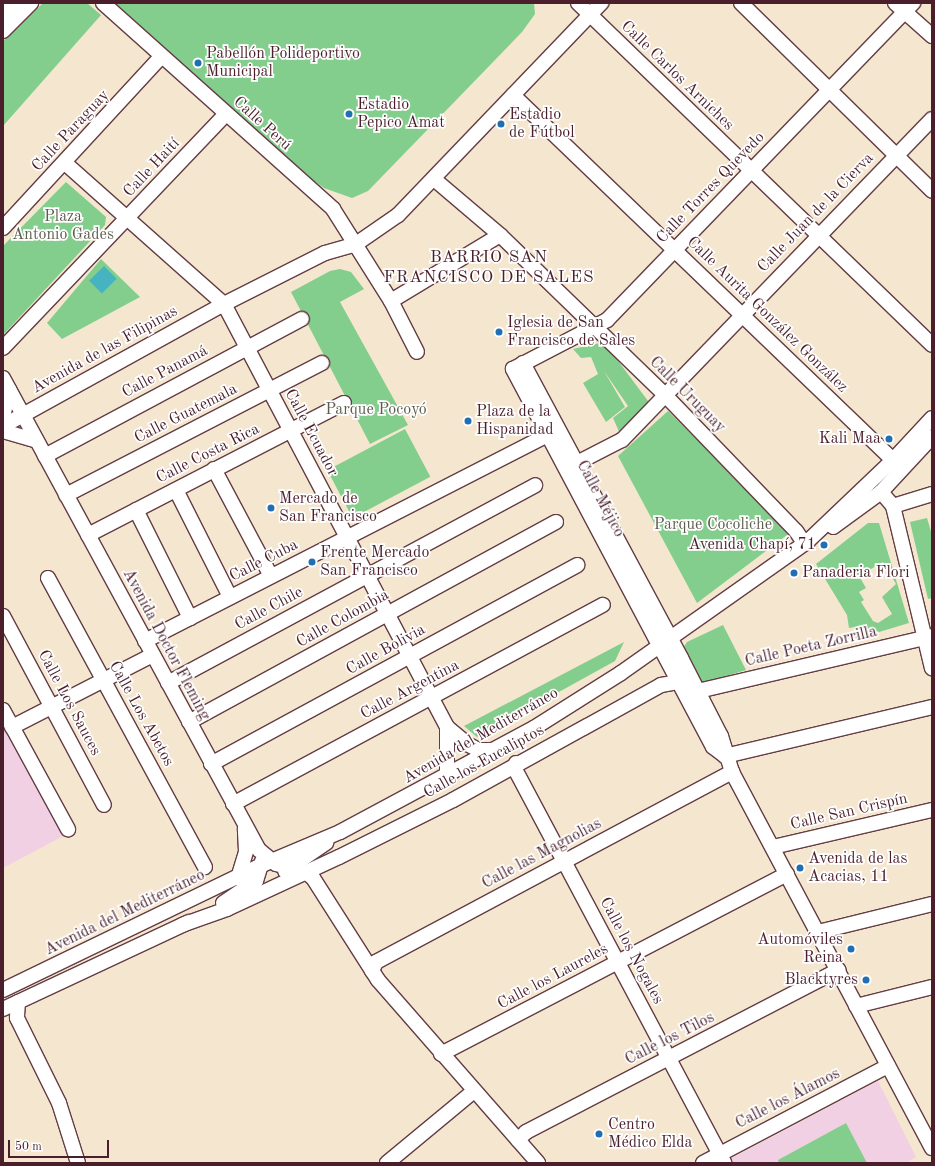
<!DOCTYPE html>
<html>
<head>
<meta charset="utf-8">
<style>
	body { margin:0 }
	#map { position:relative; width:935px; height:1166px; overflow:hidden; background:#f5e6cf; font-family:"Old Standard TT",serif }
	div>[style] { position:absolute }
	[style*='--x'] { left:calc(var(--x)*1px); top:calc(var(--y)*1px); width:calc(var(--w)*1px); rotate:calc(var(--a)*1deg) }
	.built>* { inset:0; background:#f1d0e4 }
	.green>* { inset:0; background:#83ce8c; transform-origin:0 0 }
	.water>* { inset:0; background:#46b4c0; transform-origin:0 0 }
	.roads { filter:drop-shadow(1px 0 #643d44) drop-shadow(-1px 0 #643d44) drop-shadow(0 1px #643d44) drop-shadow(0 -1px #643d44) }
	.minor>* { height:14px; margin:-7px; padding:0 7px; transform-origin:7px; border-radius:7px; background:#fff }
	.dots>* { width:11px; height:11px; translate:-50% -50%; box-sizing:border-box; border:2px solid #fff; border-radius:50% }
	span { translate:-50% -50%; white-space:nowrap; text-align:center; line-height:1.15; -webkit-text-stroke:3.5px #fff; paint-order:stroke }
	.poi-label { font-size:16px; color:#4a1f2b }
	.left { translate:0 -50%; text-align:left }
	.right { translate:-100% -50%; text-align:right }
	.street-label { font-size:16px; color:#4a1f2b }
	.park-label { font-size:16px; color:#5e5c4d }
	.neighbourhood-label { font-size:17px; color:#4a1f2b; letter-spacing:1px }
	.frame { position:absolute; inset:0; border:4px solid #4a1f2b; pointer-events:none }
	.scale { position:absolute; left:8px; top:1140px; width:101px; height:18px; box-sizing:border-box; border:2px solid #4a1f2b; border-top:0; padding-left:5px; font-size:12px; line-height:14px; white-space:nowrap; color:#4a1f2b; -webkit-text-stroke:3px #fff; paint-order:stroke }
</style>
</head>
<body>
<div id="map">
	<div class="built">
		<div style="clip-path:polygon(3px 713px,67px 834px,3px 868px)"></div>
		<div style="clip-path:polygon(878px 1081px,916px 1157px,906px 1163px,732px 1163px,730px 1159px)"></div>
	</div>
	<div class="green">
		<div style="clip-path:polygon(43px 3px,87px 3px,101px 15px,3px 126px,3px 41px)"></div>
		<div style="clip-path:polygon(114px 3px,534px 3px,535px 14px,522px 32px,368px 191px,352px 198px,324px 188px,281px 158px)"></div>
		<div style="clip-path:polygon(66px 182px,106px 217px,105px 225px,4px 334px,3px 246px)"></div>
		<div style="clip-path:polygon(101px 259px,140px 297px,62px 339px,47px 323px)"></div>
		<div style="clip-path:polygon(340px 269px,351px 272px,364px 289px,340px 302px,408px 425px,370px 444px,291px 292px,330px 271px)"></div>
		<div style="clip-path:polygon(604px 342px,651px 405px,621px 436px,613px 418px,628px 406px,604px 371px,625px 407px,606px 422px,583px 383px,598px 374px,591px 357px,581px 358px,573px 349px)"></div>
		<div style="clip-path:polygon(668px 411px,791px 532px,697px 603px,618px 456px)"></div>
		<div style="left:405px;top:429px;width:54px;height:88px;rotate:62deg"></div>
		<div style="clip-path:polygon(927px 518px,932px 535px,932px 598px,928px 599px,910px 522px)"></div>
		<div style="clip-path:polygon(evenodd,868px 523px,879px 523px,909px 623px,856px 639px,855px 627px,849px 628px,847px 615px,816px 564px,868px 523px,883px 562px,896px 584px,882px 597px,892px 614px,878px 623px,873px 621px,861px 602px,864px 600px,859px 592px,866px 588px,859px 576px,883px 562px)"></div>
		<div style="clip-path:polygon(723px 625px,746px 670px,700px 684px,683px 648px,687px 642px)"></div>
		<div style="clip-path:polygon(624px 642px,615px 661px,477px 737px,464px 726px)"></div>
		<div style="clip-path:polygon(846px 1123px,867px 1163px,779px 1163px,778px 1160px)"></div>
	</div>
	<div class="water">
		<div style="left:104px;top:266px;width:18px;height:21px;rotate:45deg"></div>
	</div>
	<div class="roads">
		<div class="minor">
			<div style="--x:103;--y:3;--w:309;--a:41.8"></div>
			<div style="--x:333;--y:209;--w:109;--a:57.8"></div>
			<div style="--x:391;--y:301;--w:57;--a:63"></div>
			<div style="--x:578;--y:3;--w:492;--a:44"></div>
			<div style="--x:741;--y:3;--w:268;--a:44.5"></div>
			<div style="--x:895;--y:3;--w:50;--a:41.7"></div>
			<div style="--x:3;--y:14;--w:16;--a:-45"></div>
			<div style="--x:3;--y:31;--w:40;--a:-45"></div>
			<div style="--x:513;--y:95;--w:527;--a:43.85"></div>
			<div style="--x:65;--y:163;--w:213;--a:41.6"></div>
			<div style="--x:224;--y:304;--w:478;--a:62.2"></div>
			<div style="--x:447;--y:727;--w:26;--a:40"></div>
			<div style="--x:467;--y:744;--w:13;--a:27"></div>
			<div style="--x:479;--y:750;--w:14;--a:0"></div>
			<div style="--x:434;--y:179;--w:87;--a:40.3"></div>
			<div style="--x:500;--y:235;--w:231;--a:44.1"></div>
			<div style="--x:666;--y:396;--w:187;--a:46.1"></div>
			<div style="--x:796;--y:531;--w:14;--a:56"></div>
			<div style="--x:3;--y:228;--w:233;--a:-47.3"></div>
			<div style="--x:391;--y:301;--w:127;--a:-31.2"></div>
			<div style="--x:3;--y:348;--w:322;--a:-46.4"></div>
			<div style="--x:523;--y:363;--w:335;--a:61.8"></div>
			<div style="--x:681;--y:658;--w:88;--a:62.9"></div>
			<div style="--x:721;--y:736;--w:38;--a:73"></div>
			<div style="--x:732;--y:772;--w:426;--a:62"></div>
			<div style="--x:3;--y:378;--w:537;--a:61.53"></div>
			<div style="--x:259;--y:850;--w:22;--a:39"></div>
			<div style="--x:276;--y:864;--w:30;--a:15"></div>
			<div style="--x:305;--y:872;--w:10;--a:37"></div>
			<div style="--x:313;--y:878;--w:121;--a:57.5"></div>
			<div style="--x:378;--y:980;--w:243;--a:48.8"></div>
			<div style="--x:3;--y:417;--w:28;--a:-77"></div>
			<div style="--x:3;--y:426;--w:252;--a:-28.9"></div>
			<div style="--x:224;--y:304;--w:113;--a:-26.8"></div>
			<div style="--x:325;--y:253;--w:32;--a:-16"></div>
			<div style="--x:356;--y:244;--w:51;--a:-34.6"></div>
			<div style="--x:398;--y:215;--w:294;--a:-46.2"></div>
			<div style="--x:3;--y:431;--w:35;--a:16"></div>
			<div style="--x:45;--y:456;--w:291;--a:-28.1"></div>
			<div style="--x:214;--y:469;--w:121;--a:62"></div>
			<div style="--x:569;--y:471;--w:9;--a:-49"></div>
			<div style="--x:575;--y:464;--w:53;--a:-27.1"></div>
			<div style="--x:622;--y:440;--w:446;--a:-46"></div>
			<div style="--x:176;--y:490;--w:120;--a:63.2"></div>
			<div style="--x:881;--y:492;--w:18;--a:49"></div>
			<div style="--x:893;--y:506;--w:167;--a:76.5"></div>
			<div style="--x:66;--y:495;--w:288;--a:-27.3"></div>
			<div style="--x:893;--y:506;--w:41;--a:-17.1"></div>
			<div style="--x:136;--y:510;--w:121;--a:63.4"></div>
			<div style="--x:833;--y:527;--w:59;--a:-36.1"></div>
			<div style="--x:881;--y:492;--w:75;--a:-47.2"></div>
			<div style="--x:88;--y:535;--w:288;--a:-27.3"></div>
			<div style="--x:48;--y:578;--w:329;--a:61.5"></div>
			<div style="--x:3;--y:616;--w:214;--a:61.9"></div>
			<div style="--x:145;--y:641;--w:461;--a:-27.1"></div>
			<div style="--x:168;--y:683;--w:417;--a:-28.3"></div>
			<div style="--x:698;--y:691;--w:240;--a:-13.2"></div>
			<div style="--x:3;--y:710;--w:136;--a:61.4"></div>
			<div style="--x:189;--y:722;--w:418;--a:-28.6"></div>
			<div style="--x:12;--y:727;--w:158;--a:-27.1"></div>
			<div style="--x:725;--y:756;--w:15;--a:-143"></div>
			<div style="--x:713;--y:747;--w:428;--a:-117.9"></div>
			<div style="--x:513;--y:369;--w:106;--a:-27.5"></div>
			<div style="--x:607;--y:320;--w:441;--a:-46"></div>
			<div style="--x:725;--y:756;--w:213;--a:-13.3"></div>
			<div style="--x:516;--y:763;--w:8;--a:90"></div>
			<div style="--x:516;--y:771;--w:444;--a:62"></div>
			<div style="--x:211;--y:764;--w:417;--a:-28.5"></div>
			<div style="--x:447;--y:777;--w:50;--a:-90"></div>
			<div style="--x:233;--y:804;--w:420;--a:-28.3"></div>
			<div style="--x:773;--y:847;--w:163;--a:-13.1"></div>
			<div style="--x:285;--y:871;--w:50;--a:-34.3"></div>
			<div style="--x:238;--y:878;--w:28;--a:-73"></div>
			<div style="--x:246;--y:851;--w:22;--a:-93"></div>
			<div style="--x:223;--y:903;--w:40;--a:-34"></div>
			<div style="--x:256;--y:881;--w:21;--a:-73"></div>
			<div style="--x:182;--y:925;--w:48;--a:-19.6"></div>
			<div style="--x:227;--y:909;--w:123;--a:-24.9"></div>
			<div style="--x:339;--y:857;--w:127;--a:-26.6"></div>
			<div style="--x:453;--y:800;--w:238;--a:-28.9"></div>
			<div style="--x:661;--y:685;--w:17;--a:-10"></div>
			<div style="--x:818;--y:932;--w:117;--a:-13.8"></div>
			<div style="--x:372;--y:971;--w:10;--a:-66"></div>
			<div style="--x:376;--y:962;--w:404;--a:-28.1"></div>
			<div style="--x:3;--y:990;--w:288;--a:-25.8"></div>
			<div style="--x:262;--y:865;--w:85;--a:-22.9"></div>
			<div style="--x:340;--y:832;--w:220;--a:-28.2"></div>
			<div style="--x:534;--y:728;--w:103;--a:-32.3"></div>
			<div style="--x:621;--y:673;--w:229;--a:-35.2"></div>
			<div style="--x:808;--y:541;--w:117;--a:-43.6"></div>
			<div style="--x:893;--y:460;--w:57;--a:-47.1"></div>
			<div style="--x:18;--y:1002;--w:16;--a:94"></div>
			<div style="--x:17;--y:1018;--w:95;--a:63.7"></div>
			<div style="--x:59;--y:1103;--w:63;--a:72.4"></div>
			<div style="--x:856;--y:1006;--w:78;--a:-14"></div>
			<div style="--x:3;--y:1009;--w:205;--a:-25.1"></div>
			<div style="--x:441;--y:1054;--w:390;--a:-27.5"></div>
			<div style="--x:518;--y:1140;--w:11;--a:-45"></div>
			<div style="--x:526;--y:1132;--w:352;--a:-27.4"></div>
			<div style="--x:387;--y:1163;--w:113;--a:-39.6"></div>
			<div style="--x:703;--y:1163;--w:209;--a:-27.7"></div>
		</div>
	</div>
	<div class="dots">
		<div style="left:198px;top:63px;background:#1f6fb2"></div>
		<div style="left:349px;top:114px;background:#1f6fb2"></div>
		<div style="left:501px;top:124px;background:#1f6fb2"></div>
		<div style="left:499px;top:332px;background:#1f6fb2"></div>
		<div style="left:468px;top:421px;background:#1f6fb2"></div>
		<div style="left:889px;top:439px;background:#1f6fb2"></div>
		<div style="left:271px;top:508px;background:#1f6fb2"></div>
		<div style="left:824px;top:545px;background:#1f6fb2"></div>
		<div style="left:312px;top:562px;background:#1f6fb2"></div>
		<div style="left:794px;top:573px;background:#1f6fb2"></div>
		<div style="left:800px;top:868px;background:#1f6fb2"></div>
		<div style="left:851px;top:949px;background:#1f6fb2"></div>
		<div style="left:866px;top:980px;background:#1f6fb2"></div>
		<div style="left:599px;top:1134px;background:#1f6fb2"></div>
	</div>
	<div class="poi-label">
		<span class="left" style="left:206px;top:63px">Pabellón Polideportivo<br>Municipal</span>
		<span class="left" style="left:357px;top:114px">Estadio<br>Pepico Amat</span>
		<span class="left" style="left:509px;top:124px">Estadio<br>de Fútbol</span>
		<span class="left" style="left:507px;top:332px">Iglesia de San<br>Francisco de Sales</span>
		<span class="left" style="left:476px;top:421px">Plaza de la<br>Hispanidad</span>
		<span class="right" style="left:881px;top:439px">Kali Maa</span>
		<span class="left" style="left:279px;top:508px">Mercado de<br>San Francisco</span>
		<span class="right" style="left:816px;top:545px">Avenida Chapí, 71</span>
		<span class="left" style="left:320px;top:562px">Frente Mercado<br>San Francisco</span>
		<span class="left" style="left:802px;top:573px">Panaderia Flori</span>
		<span class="left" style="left:808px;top:868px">Avenida de las<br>Acacias, 11</span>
		<span class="right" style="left:843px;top:949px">Automóviles<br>Reina</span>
		<span class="right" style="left:858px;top:980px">Blacktyres</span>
		<span class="left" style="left:608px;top:1134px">Centro<br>Médico Elda</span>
	</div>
	<div class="street-label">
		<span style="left:677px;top:76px;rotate:44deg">Calle Carlos Arniches</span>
		<span style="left:262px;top:124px;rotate:42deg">Calle Perú</span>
		<span style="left:71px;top:131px;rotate:-47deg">Calle Paraguay</span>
		<span style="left:152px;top:168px;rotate:-47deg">Calle Haití</span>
		<span style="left:711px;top:188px;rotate:-46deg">Calle Torres Quevedo</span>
		<span style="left:816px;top:213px;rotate:-46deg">Calle Juan de la Cierva</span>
		<span style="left:767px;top:315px;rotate:44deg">Calle Aurita González González</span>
		<span style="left:105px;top:350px;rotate:-29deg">Avenida de las Filipinas</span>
		<span style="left:165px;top:372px;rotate:-28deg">Calle Panamá</span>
		<span style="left:687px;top:395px;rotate:45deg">Calle Uruguay</span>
		<span style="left:186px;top:414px;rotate:-27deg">Calle Guatemala</span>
		<span style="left:311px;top:433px;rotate:62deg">Calle Ecuador</span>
		<span style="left:208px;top:454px;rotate:-27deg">Calle Costa Rica</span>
		<span style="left:600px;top:499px;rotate:62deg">Calle Méjico</span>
		<span style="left:264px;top:561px;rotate:-27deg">Calle Cuba</span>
		<span style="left:269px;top:609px;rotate:-28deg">Calle Chile</span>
		<span style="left:343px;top:619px;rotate:-29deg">Calle Colombia</span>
		<span style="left:166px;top:645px;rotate:62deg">Avenida Doctor Fleming</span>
		<span style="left:811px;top:647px;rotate:-13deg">Calle Poeta Zorrilla</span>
		<span style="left:386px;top:650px;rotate:-29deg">Calle Bolivia</span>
		<span style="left:410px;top:690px;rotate:-28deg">Calle Argentina</span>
		<span style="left:69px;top:703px;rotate:62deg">Calle Los Sauces</span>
		<span style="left:141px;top:714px;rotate:61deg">Calle Los Abetos</span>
		<span style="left:481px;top:736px;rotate:-30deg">Avenida del Mediterráneo</span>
		<span style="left:484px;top:762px;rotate:-29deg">Calle los Eucaliptos</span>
		<span style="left:849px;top:812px;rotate:-13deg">Calle San Crispín</span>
		<span style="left:542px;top:854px;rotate:-28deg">Calle las Magnolias</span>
		<span style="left:125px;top:913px;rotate:-26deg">Avenida del Mediterráneo</span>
		<span style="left:631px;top:951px;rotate:62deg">Calle los Nogales</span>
		<span style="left:553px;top:977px;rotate:-28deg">Calle los Laureles</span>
		<span style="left:670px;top:1039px;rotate:-27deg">Calle los Tilos</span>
		<span style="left:788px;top:1099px;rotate:-27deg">Calle los Álamos</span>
	</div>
	<div class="park-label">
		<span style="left:63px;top:226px">Plaza<br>Antonio Gades</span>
		<span style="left:376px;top:410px">Parque Pocoyó</span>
		<span style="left:713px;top:525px">Parque Cocoliche</span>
	</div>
	<div class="neighbourhood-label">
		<span style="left:489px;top:268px">BARRIO SAN<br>FRANCISCO DE SALES</span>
	</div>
	<div class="frame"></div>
	<div class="scale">50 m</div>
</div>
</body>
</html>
